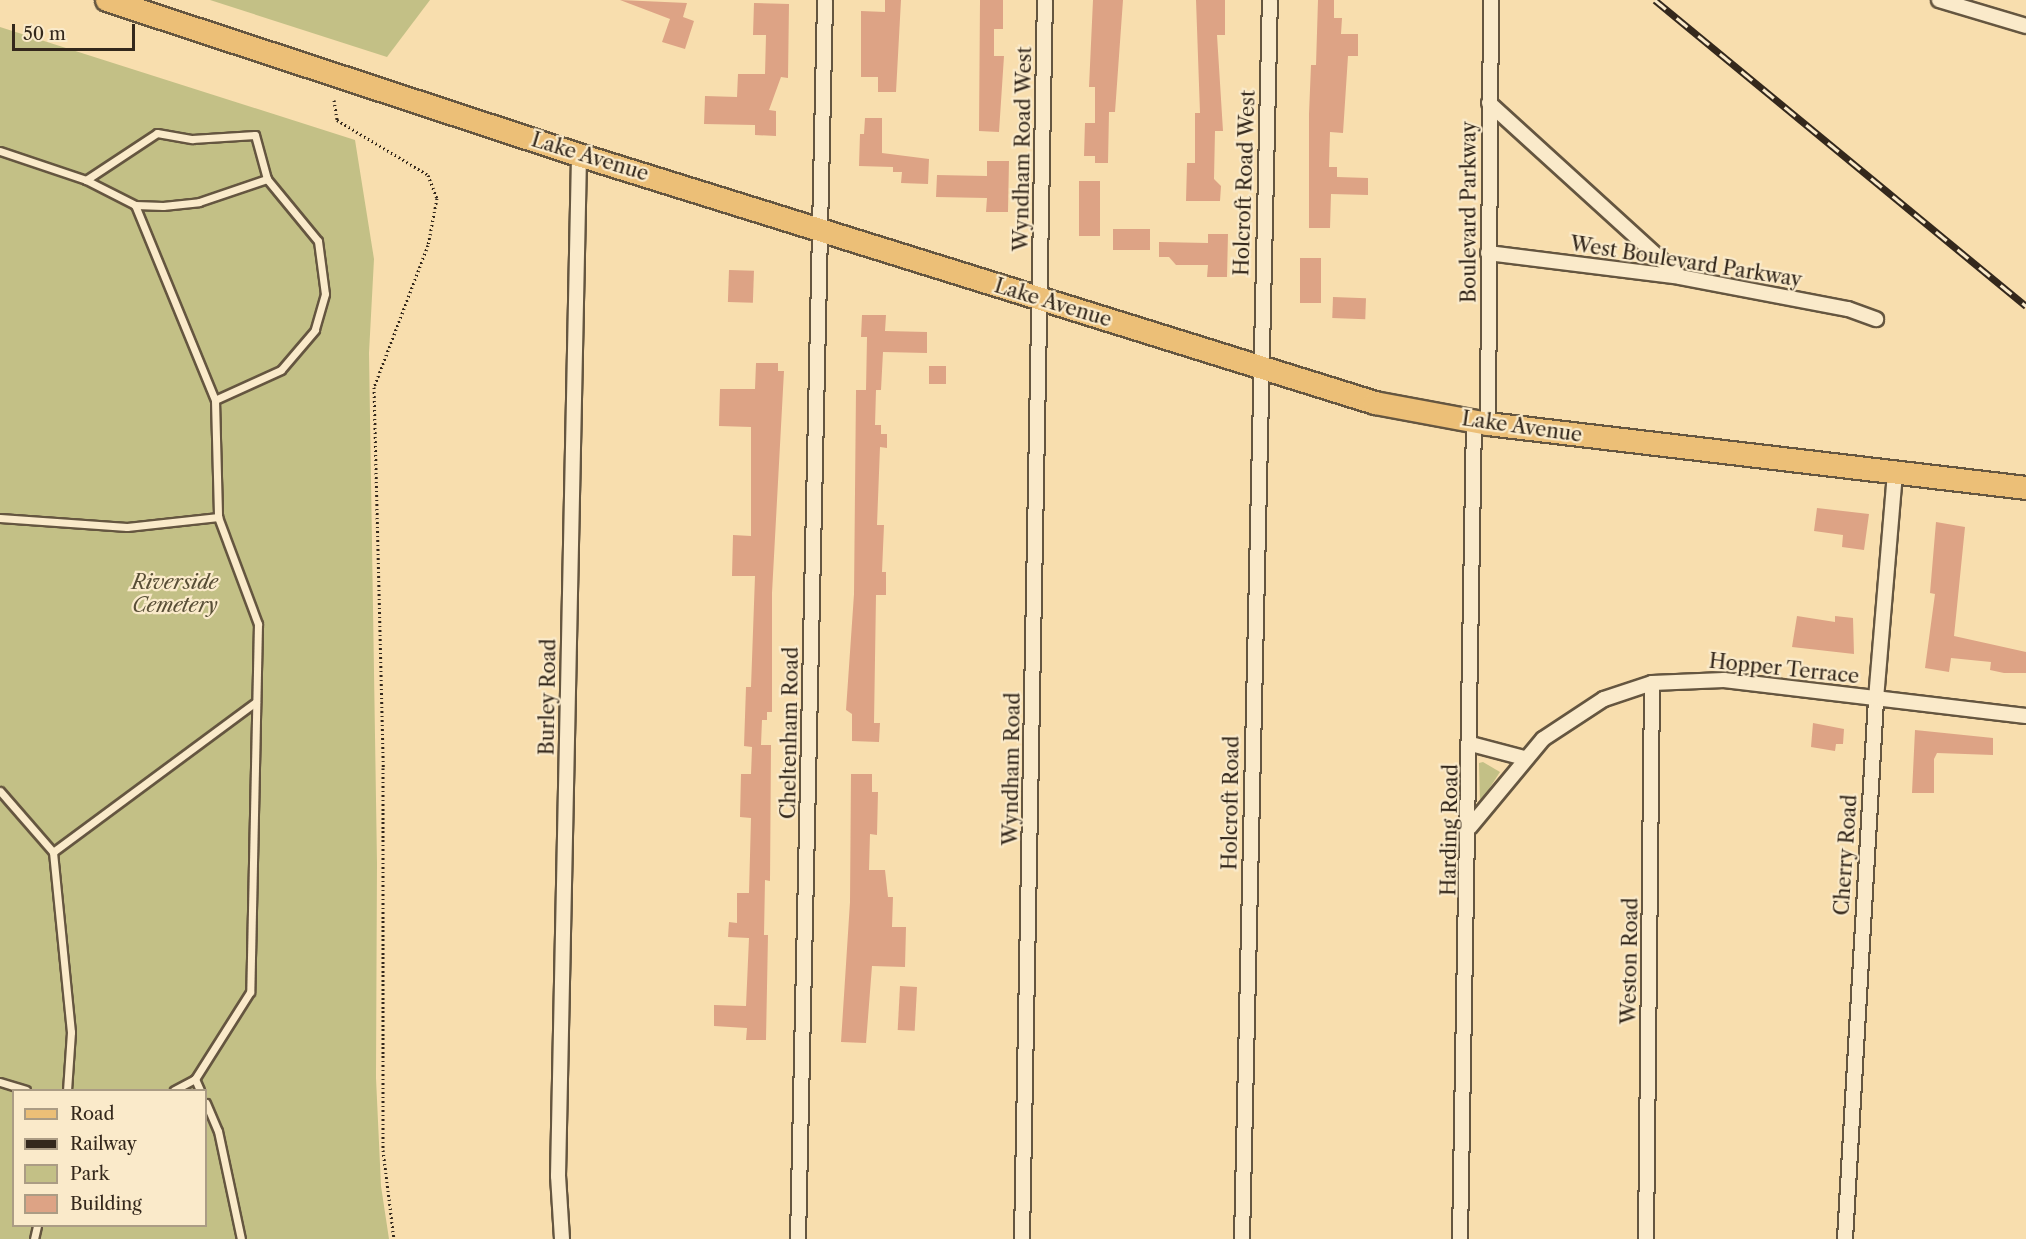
<!DOCTYPE html>
<html>
<head>
<meta charset="utf-8">
<style>
	body { margin:0 }
	#map { position:relative; width:2026px; height:1239px; overflow:hidden; background:#f8deae; font-family:"Libre Caslon Text",serif }
	div>[style] { position:absolute }
	[style*='--x'] { left:calc(var(--x)*1px); top:calc(var(--y)*1px); width:calc(var(--w)*1px); rotate:calc(var(--a)*1deg) }
	.green>* { inset:0; background:#c3c086 }
	.building>* { inset:0; background:#dda385; transform-origin:0 0 }
	.path>* { height:3px; margin-top:-1.5px; transform-origin:0; background:repeating-linear-gradient(90deg,#34281c 0 1.5px,transparent 0 4.5px) }
	.roads { filter:drop-shadow(2px 0 #655640) drop-shadow(-2px 0 #655640) drop-shadow(0 2px #655640) drop-shadow(0 -2px #655640) }
	.lane>* { height:7px; margin:-3.5px; padding:0 3.5px; transform-origin:3.5px; border-radius:3.5px; background:#faeaca }
	.street>* { height:14px; margin:-7px; padding:0 7px; transform-origin:7px; border-radius:7px; background:#faeaca }
	.primary>* { height:22px; margin:-11px; padding:0 11px; transform-origin:11px; border-radius:11px; background:#ecbf77 }
	.rail>* { height:7px; margin-top:-3.5px; transform-origin:0; background:repeating-linear-gradient(90deg,#faeaca 0 14px,#34281c 0 28px); box-sizing:border-box; border-block:2px solid #34281c }
	span { translate:-50% -50%; white-space:nowrap; text-align:center; line-height:1.15; -webkit-text-stroke:4.5px #faeaca; paint-order:stroke }
	.street-label { font-size:20px; color:#34281c }
	.park-label { font-size:20px; color:#584e36; font-style:italic }
	.legend { position:absolute; left:12px; top:1089px; width:195px; height:138px; box-sizing:border-box; background:#faeaca; border:2px solid #ab9c84; margin:0; padding:8px 10px; list-style:none; font-size:18px; color:#34281c }
	.legend li { display:flex; align-items:center; gap:12px; height:30px }
	.legend b { width:30px; border:2px solid #ab9c84 }
	.scale { position:absolute; left:12px; top:24px; width:123px; height:27px; box-sizing:border-box; border:3px solid #34281c; border-top:0; padding-left:8px; font-size:18px; line-height:21px; white-space:nowrap; color:#34281c; -webkit-text-stroke:4px #faeaca; paint-order:stroke }
</style>
</head>
<body>
<div id="map">
	<div class="green">
		<div style="clip-path:polygon(210px 0,430px 0,387px 57px)"></div>
		<div style="clip-path:polygon(evenodd,0 27px,355px 140px,374px 259px,369px 353px,377px 863px,376px 1078px,381px 1186px,389px 1239px,0 1239px,0 27px,14px 1090px,206px 1090px,206px 1226px,14px 1226px,14px 1090px)"></div>
		<div style="clip-path:polygon(1483px 762px,1500px 772px,1480px 803px,1479px 763px)"></div>
	</div>
	<div class="building">
		<div style="clip-path:polygon(620px 0,687px 3px,683px 17px,694px 21px,685px 49px,662px 42px,670px 19px)"></div>
		<div style="clip-path:polygon(885px 0,901px 0,896px 92px,878px 92px,878px 77px,861px 77px,861px 11px,885px 12px)"></div>
		<div style="clip-path:polygon(980px 0,1003px 0,1003px 29px,994px 29px,994px 56px,1004px 56px,999px 132px,979px 131px)"></div>
		<div style="clip-path:polygon(1093px 0,1123px 0,1115px 112px,1109px 112px,1108px 163px,1095px 163px,1095px 156px,1084px 156px,1085px 123px,1095px 123px,1095px 87px,1089px 87px)"></div>
		<div style="clip-path:polygon(1196px 0,1225px 0,1225px 35px,1217px 35px,1223px 131px,1215px 131px,1214px 179px,1221px 186px,1220px 201px,1186px 201px,1187px 163px,1195px 163px,1195px 113px,1200px 113px)"></div>
		<div style="clip-path:polygon(1318px 0,1334px 0,1334px 18px,1342px 18px,1341px 34px,1358px 34px,1358px 56px,1348px 56px,1343px 133px,1330px 132px,1329px 167px,1337px 167px,1337px 177px,1368px 178px,1368px 195px,1331px 194px,1330px 228px,1309px 228px,1309px 114px,1311px 65px,1316px 65px)"></div>
		<div style="clip-path:polygon(754px 3px,789px 4px,788px 78px,781px 77px,769px 110px,776px 111px,776px 136px,755px 135px,755px 125px,704px 124px,705px 96px,737px 97px,738px 74px,765px 74px,766px 35px,753px 35px)"></div>
		<div style="clip-path:polygon(865px 118px,882px 118px,882px 153px,929px 159px,928px 184px,901px 183px,902px 172px,893px 172px,893px 167px,859px 166px,860px 134px,864px 134px)"></div>
		<div style="clip-path:polygon(987px 161px,1009px 161px,1008px 212px,986px 212px,987px 198px,936px 197px,937px 175px,987px 176px)"></div>
		<div style="left:1079px;top:181px;width:21px;height:55px"></div>
		<div style="left:1113px;top:229px;width:37px;height:21px"></div>
		<div style="clip-path:polygon(1208px 234px,1228px 234px,1227px 277px,1207px 277px,1208px 265px,1176px 265px,1169px 257px,1159px 257px,1159px 242px,1208px 243px)"></div>
		<div style="left:1300px;top:258px;width:21px;height:45px"></div>
		<div style="left:729px;top:270px;width:25px;height:32px;rotate:2deg"></div>
		<div style="left:1333px;top:297px;width:33px;height:21px;rotate:2deg"></div>
		<div style="clip-path:polygon(862px 315px,886px 315px,885px 331px,927px 332px,927px 353px,883px 352px,881px 390px,866px 390px,867px 337px,861px 337px)"></div>
		<div style="clip-path:polygon(756px 363px,778px 363px,778px 371px,784px 371px,772px 593px,772px 712px,767px 712px,767px 720px,762px 720px,761px 745px,771px 745px,770px 881px,765px 880px,764px 935px,768px 935px,766px 1040px,746px 1040px,747px 1028px,714px 1026px,714px 1005px,746px 1006px,749px 938px,728px 937px,729px 922px,737px 923px,737px 893px,749px 893px,751px 818px,740px 817px,741px 774px,751px 774px,752px 747px,744px 746px,746px 687px,751px 687px,755px 576px,732px 576px,733px 535px,751px 536px,751px 427px,719px 426px,720px 389px,755px 389px)"></div>
		<div style="left:929px;top:366px;width:17px;height:18px"></div>
		<div style="clip-path:polygon(856px 390px,876px 390px,875px 425px,881px 425px,881px 434px,887px 434px,887px 448px,880px 447px,877px 525px,884px 525px,882px 572px,886px 572px,886px 595px,876px 595px,874px 723px,880px 723px,879px 742px,852px 741px,852px 714px,846px 710px,854px 594px)"></div>
		<div style="clip-path:polygon(1817px 508px,1869px 514px,1864px 550px,1842px 547px,1843px 535px,1814px 531px)"></div>
		<div style="clip-path:polygon(1936px 522px,1965px 527px,1954px 636px,2026px 652px,2026px 673px,2004px 673px,1990px 670px,1991px 662px,1951px 658px,1949px 672px,1925px 668px,1935px 594px,1930px 593px)"></div>
		<div style="clip-path:polygon(1797px 616px,1835px 622px,1835px 616px,1853px 618px,1854px 654px,1792px 647px)"></div>
		<div style="clip-path:polygon(1813px 723px,1844px 729px,1843px 744px,1836px 744px,1835px 751px,1811px 747px)"></div>
		<div style="clip-path:polygon(1915px 730px,1993px 738px,1993px 755px,1937px 753px,1934px 759px,1934px 793px,1912px 793px)"></div>
		<div style="clip-path:polygon(851px 774px,872px 774px,872px 792px,878px 792px,877px 835px,870px 834px,869px 870px,885px 870px,888px 897px,893px 897px,892px 927px,906px 927px,905px 967px,872px 966px,866px 1043px,841px 1042px,850px 902px)"></div>
		<div style="left:900px;top:986px;width:17px;height:44px;rotate:3deg"></div>
	</div>
	<div class="path">
		<div style="--x:334;--y:100;--w:20;--a:81"></div>
		<div style="--x:337;--y:120;--w:106;--a:31.1"></div>
		<div style="--x:428;--y:175;--w:25;--a:69"></div>
		<div style="--x:437;--y:198;--w:48;--a:100.8"></div>
		<div style="--x:428;--y:245;--w:152;--a:110.8"></div>
		<div style="--x:374;--y:387;--w:381;--a:88.6"></div>
		<div style="--x:383;--y:768;--w:382;--a:90"></div>
		<div style="--x:383;--y:1150;--w:90;--a:83"></div>
	</div>
	<div class="roads">
		<div class="lane">
			<div style="--x:0;--y:151;--w:91;--a:18.6"></div>
			<div style="--x:86;--y:180;--w:55;--a:27"></div>
			<div style="--x:135;--y:205;--w:211;--a:67.7"></div>
			<div style="--x:215;--y:400;--w:117;--a:88.5"></div>
			<div style="--x:218;--y:517;--w:114;--a:69.5"></div>
			<div style="--x:258;--y:624;--w:368;--a:91.2"></div>
			<div style="--x:250;--y:992;--w:103;--a:122.3"></div>
			<div style="--x:195;--y:1079;--w:24;--a:152"></div>
			<div style="--x:86;--y:180;--w:85;--a:-33.5"></div>
			<div style="--x:157;--y:133;--w:36;--a:10"></div>
			<div style="--x:192;--y:139;--w:63;--a:-3.6"></div>
			<div style="--x:255;--y:135;--w:46;--a:74.7"></div>
			<div style="--x:267;--y:179;--w:80;--a:50.6"></div>
			<div style="--x:318;--y:241;--w:53;--a:82.5"></div>
			<div style="--x:325;--y:294;--w:37;--a:106"></div>
			<div style="--x:315;--y:330;--w:52;--a:130.4"></div>
			<div style="--x:281;--y:370;--w:72;--a:155.6"></div>
			<div style="--x:135;--y:205;--w:28;--a:2"></div>
			<div style="--x:163;--y:206;--w:36;--a:-6"></div>
			<div style="--x:199;--y:202;--w:72;--a:-18.7"></div>
			<div style="--x:0;--y:518;--w:127;--a:4.1"></div>
			<div style="--x:127;--y:527;--w:92;--a:-6.3"></div>
			<div style="--x:0;--y:791;--w:81;--a:49"></div>
			<div style="--x:53;--y:852;--w:181;--a:84.3"></div>
			<div style="--x:71;--y:1032;--w:58;--a:93.9"></div>
			<div style="--x:53;--y:852;--w:252;--a:-36.5"></div>
			<div style="--x:195;--y:1079;--w:12;--a:66"></div>
			<div style="--x:0;--y:1082;--w:27;--a:17"></div>
			<div style="--x:206;--y:1103;--w:30;--a:67"></div>
			<div style="--x:218;--y:1131;--w:110;--a:78"></div>
			<div style="--x:34;--y:1239;--w:13;--a:-77"></div>
		</div>
		<div class="street">
			<div style="--x:1939;--y:0;--w:91;--a:16.6"></div>
			<div style="--x:1489;--y:103;--w:258;--a:42.3"></div>
			<div style="--x:1488;--y:253;--w:193;--a:7.1"></div>
			<div style="--x:1680;--y:277;--w:171;--a:10.8"></div>
			<div style="--x:1848;--y:309;--w:30;--a:20"></div>
			<div style="--x:1488;--y:424;--w:424;--a:-89.6"></div>
			<div style="--x:1471;--y:744;--w:55;--a:14.8"></div>
			<div style="--x:1470;--y:827;--w:114;--a:-50.3"></div>
			<div style="--x:1543;--y:739;--w:73;--a:-33.3"></div>
			<div style="--x:1604;--y:699;--w:51;--a:-18.4"></div>
			<div style="--x:1652;--y:683;--w:72;--a:-2.4"></div>
			<div style="--x:1724;--y:680;--w:304;--a:6.8"></div>
			<div style="--x:562;--y:1239;--w:63;--a:-93.6"></div>
			<div style="--x:558;--y:1176;--w:1021;--a:-88.82"></div>
			<div style="--x:798;--y:1239;--w:1239;--a:-88.75"></div>
			<div style="--x:1022;--y:1239;--w:1239;--a:-88.94"></div>
			<div style="--x:1242;--y:1239;--w:1239;--a:-88.71"></div>
			<div style="--x:1460;--y:1239;--w:817;--a:-89.02"></div>
			<div style="--x:1646;--y:1239;--w:556;--a:-89.38"></div>
			<div style="--x:1845;--y:1239;--w:541;--a:-86.71"></div>
			<div style="--x:1876;--y:699;--w:226;--a:-85.2"></div>
		</div>
		<div class="primary">
			<div style="--x:107;--y:0;--w:497;--a:18.2"></div>
			<div style="--x:579;--y:155;--w:834;--a:17.3"></div>
			<div style="--x:1375;--y:403;--w:115;--a:10.5"></div>
			<div style="--x:1488;--y:424;--w:542;--a:6.78"></div>
		</div>
	</div>
	<div class="rail">
		<div style="--x:1655;--y:0;--w:481;--a:39.5"></div>
	</div>
	<div class="street-label">
		<span style="left:1023px;top:149px;rotate:-89deg">Wyndham Road West</span>
		<span style="left:590px;top:157px;rotate:17deg">Lake Avenue</span>
		<span style="left:1245px;top:183px;rotate:-88deg">Holcroft Road West</span>
		<span style="left:1469px;top:212px;rotate:-90deg">Boulevard Parkway</span>
		<span style="left:1686px;top:262px;rotate:9deg">West Boulevard Parkway</span>
		<span style="left:1053px;top:303px;rotate:17deg">Lake Avenue</span>
		<span style="left:1522px;top:427px;rotate:8deg">Lake Avenue</span>
		<span style="left:1784px;top:669px;rotate:6deg">Hopper Terrace</span>
		<span style="left:548px;top:697px;rotate:-89deg">Burley Road</span>
		<span style="left:790px;top:733px;rotate:-89deg">Cheltenham Road</span>
		<span style="left:1012px;top:769px;rotate:-89deg">Wyndham Road</span>
		<span style="left:1231px;top:803px;rotate:-89deg">Holcroft Road</span>
		<span style="left:1450px;top:830px;rotate:-89deg">Harding Road</span>
		<span style="left:1846px;top:855px;rotate:-86deg">Cherry Road</span>
		<span style="left:1630px;top:961px;rotate:-89deg">Weston Road</span>
	</div>
	<div class="park-label">
		<span style="left:175px;top:594px">Riverside<br>Cemetery</span>
	</div>
	<ul class="legend">
	<li><b style="height:8px;background:#ecbf77"></b>Road</li>
	<li><b style="height:8px;background:#34281c"></b>Railway</li>
	<li><b style="height:16px;background:#c3c086"></b>Park</li>
	<li><b style="height:16px;background:#dda385"></b>Building</li>
	</ul>
	<div class="scale">50 m</div>
</div>
</body>
</html>
